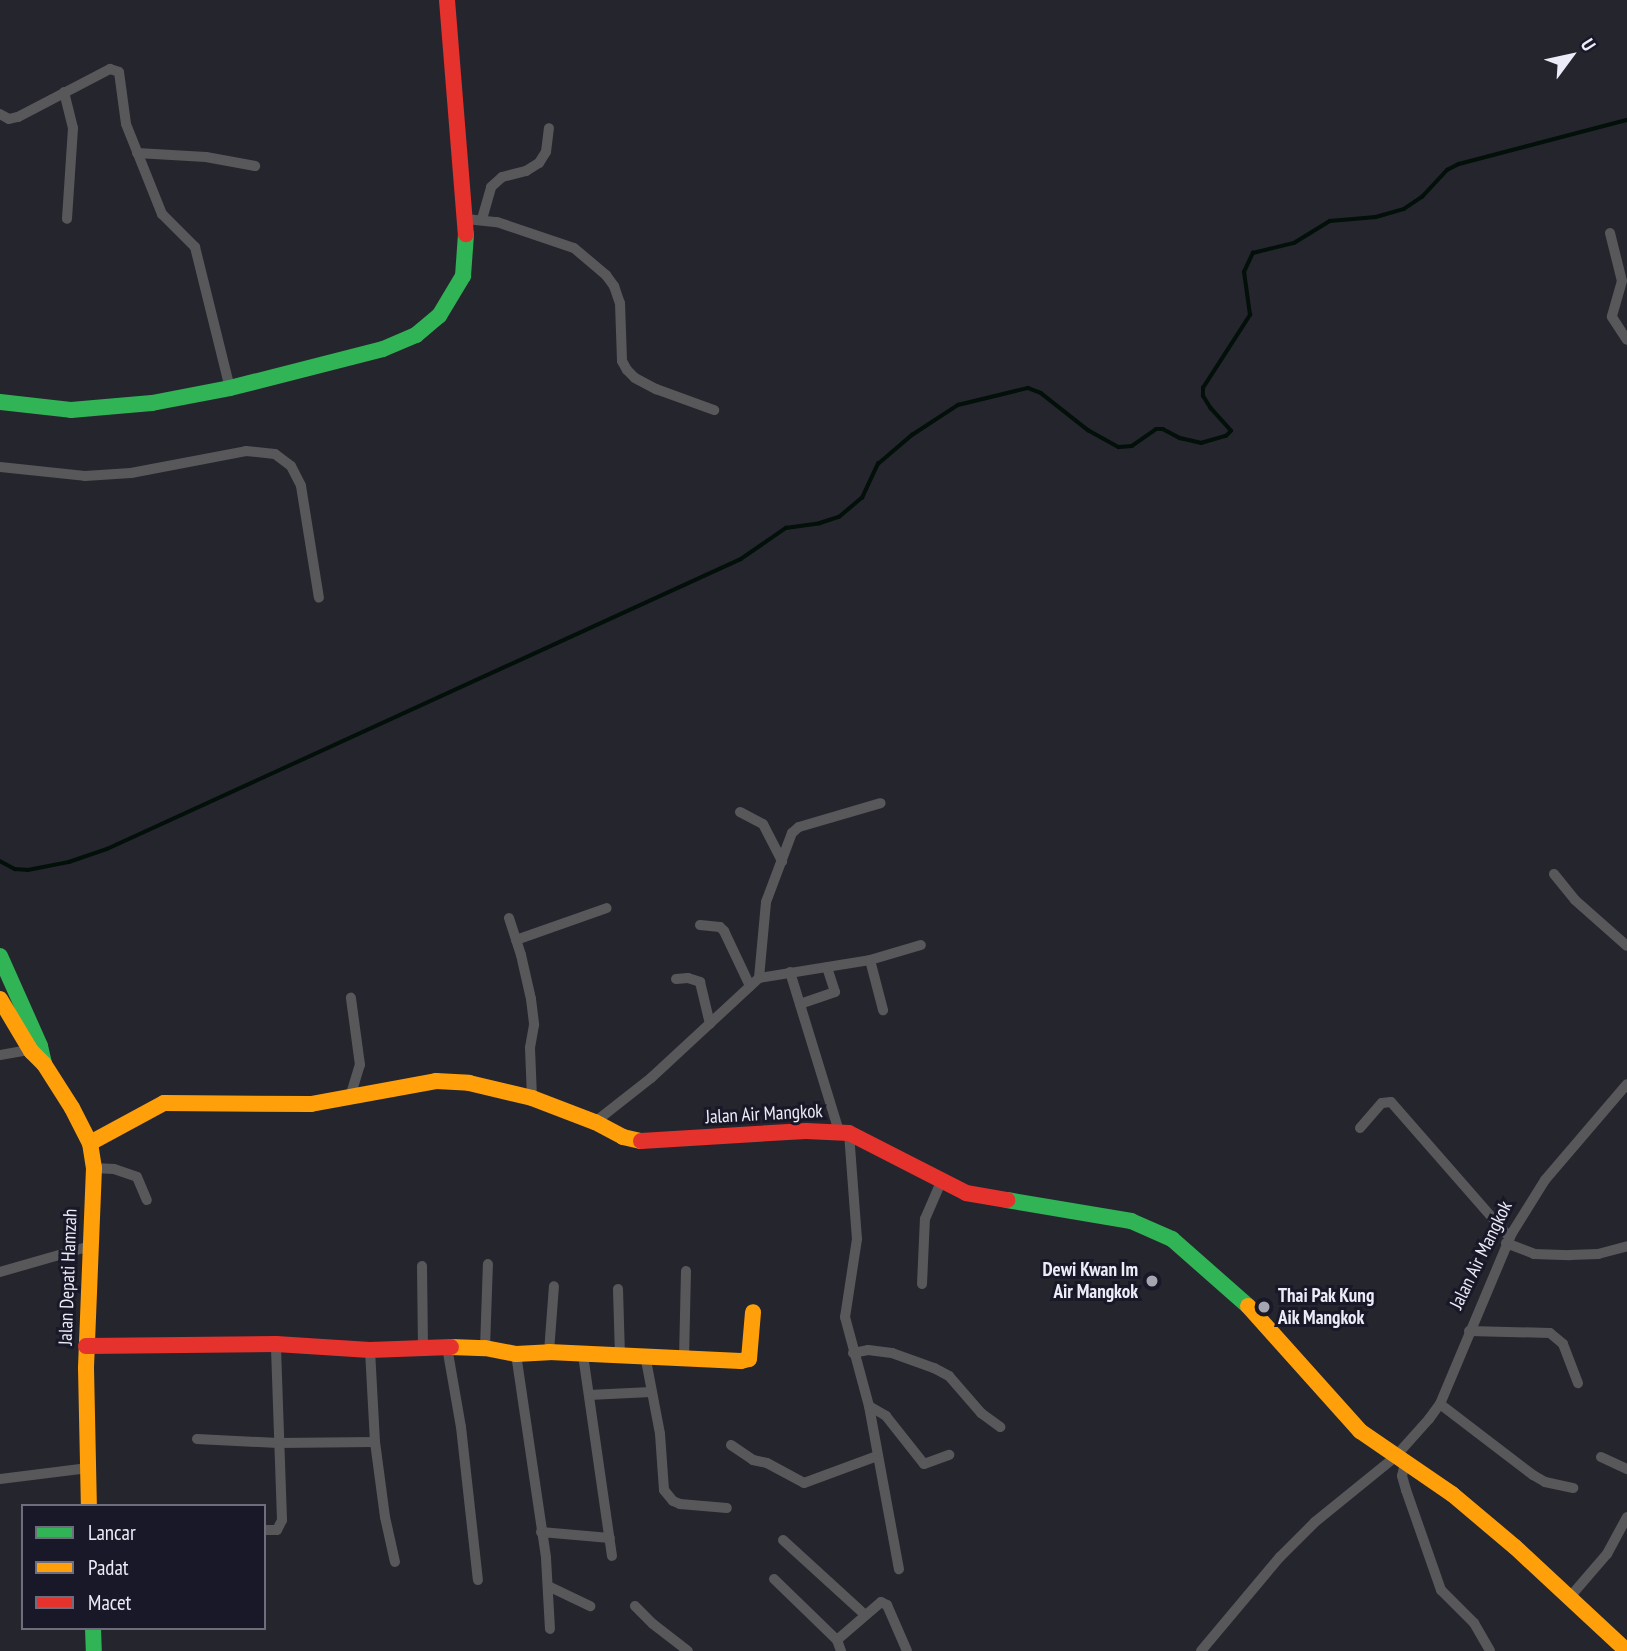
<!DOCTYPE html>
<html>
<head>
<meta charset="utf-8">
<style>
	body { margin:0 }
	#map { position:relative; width:1627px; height:1651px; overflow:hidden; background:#25252e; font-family:"PT Sans Narrow",sans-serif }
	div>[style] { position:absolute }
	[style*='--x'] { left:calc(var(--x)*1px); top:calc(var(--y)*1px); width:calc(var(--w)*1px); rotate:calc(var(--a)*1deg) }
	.stream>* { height:3.5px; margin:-1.75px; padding:0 1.75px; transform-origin:1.75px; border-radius:1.75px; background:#030f09 }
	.street>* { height:10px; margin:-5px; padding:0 5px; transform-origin:5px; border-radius:5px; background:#58585b }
	.fast>* { height:16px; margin:-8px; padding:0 8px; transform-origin:8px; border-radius:8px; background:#30b455 }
	.slow>* { height:16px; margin:-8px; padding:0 8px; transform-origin:8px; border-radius:8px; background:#ff9f0a }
	.jam>* { height:16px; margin:-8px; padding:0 8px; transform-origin:8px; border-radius:8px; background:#e5322d }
	.dots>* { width:19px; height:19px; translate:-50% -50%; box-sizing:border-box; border:4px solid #181828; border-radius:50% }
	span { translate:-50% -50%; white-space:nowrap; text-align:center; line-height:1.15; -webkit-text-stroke:6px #181828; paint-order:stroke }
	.street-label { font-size:19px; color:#ececf8 }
	.poi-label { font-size:19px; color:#ececf8; font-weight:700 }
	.right { translate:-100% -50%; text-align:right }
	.left { translate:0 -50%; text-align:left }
	.legend { position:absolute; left:21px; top:1504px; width:245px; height:126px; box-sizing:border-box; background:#181828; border:2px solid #6d6d7b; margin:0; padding:9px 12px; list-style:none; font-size:21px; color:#ececf8 }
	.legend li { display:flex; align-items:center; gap:14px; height:35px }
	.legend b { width:35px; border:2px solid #6d6d7b }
	.north { position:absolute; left:1536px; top:21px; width:70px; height:70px; -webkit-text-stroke:5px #181828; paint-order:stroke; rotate:57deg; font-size:19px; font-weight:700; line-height:28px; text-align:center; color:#ececf8 }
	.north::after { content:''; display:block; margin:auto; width:24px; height:32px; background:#ececf8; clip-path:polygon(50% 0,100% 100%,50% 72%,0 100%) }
</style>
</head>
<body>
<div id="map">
	<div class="stream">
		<div style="--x:0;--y:861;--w:17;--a:28"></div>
		<div style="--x:15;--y:869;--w:13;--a:4"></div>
		<div style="--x:28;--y:870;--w:42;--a:-11"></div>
		<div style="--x:69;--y:862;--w:40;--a:-18.9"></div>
		<div style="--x:107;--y:849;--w:697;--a:-24.58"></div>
		<div style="--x:741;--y:559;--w:55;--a:-34.6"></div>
		<div style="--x:786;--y:528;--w:34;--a:-8"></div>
		<div style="--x:820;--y:523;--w:20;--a:-18"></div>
		<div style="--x:839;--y:517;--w:30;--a:-40"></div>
		<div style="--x:862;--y:498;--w:38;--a:-65"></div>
		<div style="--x:878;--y:464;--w:45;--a:-40.5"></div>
		<div style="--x:912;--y:435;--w:55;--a:-33.1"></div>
		<div style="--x:958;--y:405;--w:72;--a:-13.7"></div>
		<div style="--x:1028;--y:388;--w:14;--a:21"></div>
		<div style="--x:1041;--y:393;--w:60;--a:38.2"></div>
		<div style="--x:1088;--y:430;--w:35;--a:29"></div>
		<div style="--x:1119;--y:447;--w:13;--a:-4"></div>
		<div style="--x:1132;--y:446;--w:29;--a:-35"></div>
		<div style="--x:1156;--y:429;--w:7;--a:0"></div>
		<div style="--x:1163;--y:429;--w:19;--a:28"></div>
		<div style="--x:1180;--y:438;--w:22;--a:13"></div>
		<div style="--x:1201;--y:443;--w:26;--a:-16"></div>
		<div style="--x:1226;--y:436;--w:7;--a:-45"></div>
		<div style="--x:1231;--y:431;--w:30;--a:-132"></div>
		<div style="--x:1211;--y:409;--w:15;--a:-122"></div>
		<div style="--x:1203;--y:396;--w:8;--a:-90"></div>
		<div style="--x:1203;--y:388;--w:87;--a:-57.2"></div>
		<div style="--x:1250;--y:315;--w:43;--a:-97.9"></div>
		<div style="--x:1244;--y:272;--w:21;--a:-65"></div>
		<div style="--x:1253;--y:253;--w:42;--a:-13.7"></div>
		<div style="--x:1294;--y:243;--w:42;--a:-31.4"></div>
		<div style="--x:1330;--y:221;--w:46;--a:-5"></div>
		<div style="--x:1376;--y:217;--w:29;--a:-16"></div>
		<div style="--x:1404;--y:209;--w:22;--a:-34"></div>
		<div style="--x:1422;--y:197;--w:37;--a:-47"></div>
		<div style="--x:1447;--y:170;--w:13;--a:-27"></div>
		<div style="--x:1459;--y:164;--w:174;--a:-14.7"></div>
	</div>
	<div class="street">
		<div style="--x:64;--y:92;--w:37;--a:76"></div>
		<div style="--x:73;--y:128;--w:91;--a:93.8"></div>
		<div style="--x:0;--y:114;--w:10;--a:29"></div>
		<div style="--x:9;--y:119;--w:9;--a:-13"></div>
		<div style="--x:18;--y:117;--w:104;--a:-27.6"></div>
		<div style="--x:110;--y:69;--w:9;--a:18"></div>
		<div style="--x:119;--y:72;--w:52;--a:82.3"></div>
		<div style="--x:126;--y:124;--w:97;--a:68.2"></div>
		<div style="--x:162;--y:214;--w:47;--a:45"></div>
		<div style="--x:195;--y:247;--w:145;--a:76.1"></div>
		<div style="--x:137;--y:153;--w:69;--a:3.3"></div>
		<div style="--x:206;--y:157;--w:50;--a:10.4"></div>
		<div style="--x:466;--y:219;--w:31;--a:6"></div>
		<div style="--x:497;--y:222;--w:81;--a:18.7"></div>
		<div style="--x:574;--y:248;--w:42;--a:40.2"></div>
		<div style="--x:606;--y:275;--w:14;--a:54"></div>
		<div style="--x:614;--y:286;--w:18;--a:71"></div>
		<div style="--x:620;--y:303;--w:58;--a:88"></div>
		<div style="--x:622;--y:361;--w:10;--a:61"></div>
		<div style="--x:627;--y:370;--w:11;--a:45"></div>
		<div style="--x:635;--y:378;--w:24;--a:28"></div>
		<div style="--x:656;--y:389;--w:62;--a:19.9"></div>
		<div style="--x:482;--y:219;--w:33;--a:-74"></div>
		<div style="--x:491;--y:187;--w:15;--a:-42"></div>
		<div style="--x:502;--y:177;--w:25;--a:-14"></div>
		<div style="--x:526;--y:171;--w:15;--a:-32"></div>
		<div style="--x:539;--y:163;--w:13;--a:-58"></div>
		<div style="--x:546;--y:152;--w:24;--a:-83"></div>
		<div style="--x:1610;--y:233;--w:49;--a:76"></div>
		<div style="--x:1622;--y:281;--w:37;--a:106"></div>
		<div style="--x:1612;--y:317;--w:27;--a:57"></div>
		<div style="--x:0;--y:467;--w:85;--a:6"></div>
		<div style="--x:85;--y:476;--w:46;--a:-3.7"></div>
		<div style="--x:131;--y:473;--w:117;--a:-10.8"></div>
		<div style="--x:246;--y:451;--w:29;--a:6"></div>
		<div style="--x:275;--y:454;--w:20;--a:37"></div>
		<div style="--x:291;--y:466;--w:22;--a:63"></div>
		<div style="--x:301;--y:486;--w:113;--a:80.9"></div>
		<div style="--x:740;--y:812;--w:26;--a:28"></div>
		<div style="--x:763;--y:824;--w:42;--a:62.8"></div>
		<div style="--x:1554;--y:874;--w:33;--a:51"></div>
		<div style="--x:1575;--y:900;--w:69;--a:41.5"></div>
		<div style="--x:509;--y:918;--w:39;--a:72"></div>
		<div style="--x:521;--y:955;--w:45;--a:77.2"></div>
		<div style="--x:531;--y:999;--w:26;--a:83"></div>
		<div style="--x:534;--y:1025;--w:23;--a:100"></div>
		<div style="--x:530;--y:1048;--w:50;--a:87.7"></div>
		<div style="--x:700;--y:925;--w:20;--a:6"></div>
		<div style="--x:720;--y:927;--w:6;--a:45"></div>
		<div style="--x:724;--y:931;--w:61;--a:64.7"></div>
		<div style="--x:516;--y:940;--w:96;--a:-19.4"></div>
		<div style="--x:870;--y:960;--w:52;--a:75.4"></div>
		<div style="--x:790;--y:972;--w:166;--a:72.9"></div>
		<div style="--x:759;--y:978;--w:76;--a:-84.7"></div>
		<div style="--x:766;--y:902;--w:74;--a:-69.4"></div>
		<div style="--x:792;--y:833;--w:9;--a:-41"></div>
		<div style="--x:799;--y:827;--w:85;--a:-16.3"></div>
		<div style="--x:676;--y:979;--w:12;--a:-5"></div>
		<div style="--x:688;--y:978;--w:13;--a:18"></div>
		<div style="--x:700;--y:982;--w:43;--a:76.6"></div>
		<div style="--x:800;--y:1004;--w:37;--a:-19"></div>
		<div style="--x:835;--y:992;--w:26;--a:-108"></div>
		<div style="--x:0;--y:1055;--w:36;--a:-10"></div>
		<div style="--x:350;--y:1097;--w:34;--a:-73"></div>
		<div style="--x:360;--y:1065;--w:68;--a:-97.7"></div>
		<div style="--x:595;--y:1122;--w:71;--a:-38.2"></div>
		<div style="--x:651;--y:1078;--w:147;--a:-42.8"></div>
		<div style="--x:759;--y:978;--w:112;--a:-9.2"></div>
		<div style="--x:870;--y:960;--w:53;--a:-16.4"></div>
		<div style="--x:1360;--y:1128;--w:33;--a:-49"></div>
		<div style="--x:1382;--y:1103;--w:9;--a:-6"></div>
		<div style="--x:1391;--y:1102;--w:179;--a:48.8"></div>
		<div style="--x:849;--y:1133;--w:106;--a:85.7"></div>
		<div style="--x:857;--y:1239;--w:79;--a:98.7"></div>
		<div style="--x:845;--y:1317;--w:92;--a:74.9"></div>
		<div style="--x:869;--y:1406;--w:166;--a:79.6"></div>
		<div style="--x:94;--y:1168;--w:20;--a:3"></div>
		<div style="--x:114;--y:1169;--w:24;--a:19"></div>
		<div style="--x:137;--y:1177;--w:25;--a:67"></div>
		<div style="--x:1506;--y:1243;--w:30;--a:21"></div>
		<div style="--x:1534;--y:1254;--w:36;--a:2"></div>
		<div style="--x:1570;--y:1255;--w:28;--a:-2"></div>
		<div style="--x:1598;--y:1254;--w:30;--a:-15"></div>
		<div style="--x:422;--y:1266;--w:81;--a:89.3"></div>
		<div style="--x:0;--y:1272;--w:94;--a:-16.1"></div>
		<div style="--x:922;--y:1284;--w:65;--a:-87.4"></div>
		<div style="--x:925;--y:1219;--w:40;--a:-66.6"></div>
		<div style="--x:618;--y:1289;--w:66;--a:88.3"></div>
		<div style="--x:1469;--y:1331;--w:81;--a:1.4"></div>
		<div style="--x:1550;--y:1333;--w:17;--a:40"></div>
		<div style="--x:1563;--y:1344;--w:42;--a:69"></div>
		<div style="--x:447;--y:1347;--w:81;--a:80.1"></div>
		<div style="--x:461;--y:1427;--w:154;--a:83.7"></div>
		<div style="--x:485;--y:1348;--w:84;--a:-88"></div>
		<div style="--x:370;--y:1350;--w:92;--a:86.9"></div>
		<div style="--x:375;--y:1442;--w:76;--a:82.4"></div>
		<div style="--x:385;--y:1517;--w:46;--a:77.5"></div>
		<div style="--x:549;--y:1352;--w:66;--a:-85.7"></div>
		<div style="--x:853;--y:1353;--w:15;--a:-11"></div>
		<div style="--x:868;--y:1350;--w:24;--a:7"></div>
		<div style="--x:892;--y:1353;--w:45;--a:19.7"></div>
		<div style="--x:934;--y:1368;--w:17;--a:28"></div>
		<div style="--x:949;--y:1376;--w:49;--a:49.1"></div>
		<div style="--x:981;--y:1413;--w:24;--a:36"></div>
		<div style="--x:516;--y:1354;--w:206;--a:81.6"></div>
		<div style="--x:546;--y:1558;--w:71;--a:86.8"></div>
		<div style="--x:583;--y:1355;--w:203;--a:81.8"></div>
		<div style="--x:645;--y:1355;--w:80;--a:79.2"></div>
		<div style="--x:660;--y:1434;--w:56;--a:85.9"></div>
		<div style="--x:664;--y:1490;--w:14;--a:51"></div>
		<div style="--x:673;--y:1501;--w:8;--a:23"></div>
		<div style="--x:680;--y:1504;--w:47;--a:4.9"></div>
		<div style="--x:684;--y:1359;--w:88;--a:-88.7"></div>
		<div style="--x:589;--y:1395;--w:62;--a:-2.8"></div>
		<div style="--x:1440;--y:1404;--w:117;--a:37.4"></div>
		<div style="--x:1533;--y:1475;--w:14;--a:30"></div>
		<div style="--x:1545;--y:1482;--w:29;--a:12"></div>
		<div style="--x:869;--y:1406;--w:20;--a:30"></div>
		<div style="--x:886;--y:1416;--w:61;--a:51.6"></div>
		<div style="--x:924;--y:1464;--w:27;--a:-20"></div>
		<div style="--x:197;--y:1439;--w:81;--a:2.8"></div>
		<div style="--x:278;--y:1443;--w:97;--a:-0.6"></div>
		<div style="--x:731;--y:1445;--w:27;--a:34"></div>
		<div style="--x:753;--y:1460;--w:14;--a:12"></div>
		<div style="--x:767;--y:1463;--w:42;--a:28.4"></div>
		<div style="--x:804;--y:1483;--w:78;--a:-20.3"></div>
		<div style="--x:1601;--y:1457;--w:29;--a:25"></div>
		<div style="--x:1405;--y:1463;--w:13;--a:103"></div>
		<div style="--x:1402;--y:1476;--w:15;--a:74"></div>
		<div style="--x:1406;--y:1490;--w:106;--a:70.7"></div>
		<div style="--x:1441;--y:1590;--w:47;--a:45"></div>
		<div style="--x:1474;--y:1623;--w:32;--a:60"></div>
		<div style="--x:0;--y:1479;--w:89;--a:-7.1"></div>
		<div style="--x:264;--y:1530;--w:13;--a:0"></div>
		<div style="--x:277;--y:1530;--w:11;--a:-63"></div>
		<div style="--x:282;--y:1520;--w:176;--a:-92"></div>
		<div style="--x:541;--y:1532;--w:69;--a:5"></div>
		<div style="--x:783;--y:1540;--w:110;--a:42.4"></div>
		<div style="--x:774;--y:1579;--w:88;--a:44.1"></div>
		<div style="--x:837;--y:1640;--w:12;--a:70"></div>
		<div style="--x:548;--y:1586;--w:47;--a:25.5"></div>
		<div style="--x:1569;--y:1598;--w:58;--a:-49.2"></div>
		<div style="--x:1607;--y:1554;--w:42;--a:-61.6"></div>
		<div style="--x:635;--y:1606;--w:25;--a:45"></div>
		<div style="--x:653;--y:1624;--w:44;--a:37.6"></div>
		<div style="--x:837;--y:1640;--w:58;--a:-40.8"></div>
		<div style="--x:881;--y:1602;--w:7;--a:27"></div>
		<div style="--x:887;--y:1605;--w:50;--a:66.5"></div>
		<div style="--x:1201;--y:1651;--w:123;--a:-50"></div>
		<div style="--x:1280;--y:1557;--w:49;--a:-45"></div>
		<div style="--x:1315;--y:1522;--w:103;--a:-39.1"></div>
		<div style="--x:1395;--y:1457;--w:51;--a:-48.2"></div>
		<div style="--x:1429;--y:1419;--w:19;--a:-54"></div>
		<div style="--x:1440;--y:1404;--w:186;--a:-67.2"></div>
		<div style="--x:1512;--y:1233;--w:62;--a:-58.1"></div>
		<div style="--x:1545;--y:1180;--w:126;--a:-49.5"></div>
	</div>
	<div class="fast">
		<div style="--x:0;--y:402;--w:71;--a:6.4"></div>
		<div style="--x:71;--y:410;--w:81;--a:-4.9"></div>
		<div style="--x:152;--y:403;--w:79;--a:-10.9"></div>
		<div style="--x:230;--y:388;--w:158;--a:-14.3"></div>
		<div style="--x:383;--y:349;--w:36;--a:-23"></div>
		<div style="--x:416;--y:335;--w:30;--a:-40"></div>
		<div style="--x:439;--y:316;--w:47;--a:-59"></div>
		<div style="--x:463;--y:276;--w:42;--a:-85.9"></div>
		<div style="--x:0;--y:956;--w:98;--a:66"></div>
		<div style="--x:40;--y:1046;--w:18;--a:77"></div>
		<div style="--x:1007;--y:1200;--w:126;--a:9.6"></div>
		<div style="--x:1131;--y:1221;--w:45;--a:23.7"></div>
		<div style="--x:1172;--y:1239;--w:101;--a:41.4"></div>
		<div style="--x:93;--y:1628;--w:23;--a:88"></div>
	</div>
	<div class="slow">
		<div style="--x:0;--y:999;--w:61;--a:59.2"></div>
		<div style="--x:31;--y:1051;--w:18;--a:45"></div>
		<div style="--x:44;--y:1064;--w:52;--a:57.5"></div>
		<div style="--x:72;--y:1108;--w:39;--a:63"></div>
		<div style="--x:90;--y:1143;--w:25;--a:81"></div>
		<div style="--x:94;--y:1168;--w:200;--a:92.3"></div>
		<div style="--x:86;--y:1368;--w:138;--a:88.8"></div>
		<div style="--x:90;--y:1143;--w:84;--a:-28.4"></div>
		<div style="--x:164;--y:1103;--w:147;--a:0.4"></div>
		<div style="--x:311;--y:1104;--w:127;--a:-10.4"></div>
		<div style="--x:436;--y:1081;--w:33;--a:3"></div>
		<div style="--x:469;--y:1083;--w:65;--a:13.4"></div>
		<div style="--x:532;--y:1098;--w:67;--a:20.9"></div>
		<div style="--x:595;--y:1122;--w:32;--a:28"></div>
		<div style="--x:623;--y:1137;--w:18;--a:13"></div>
		<div style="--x:1248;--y:1306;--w:168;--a:48.1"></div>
		<div style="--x:1360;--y:1431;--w:112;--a:34.4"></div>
		<div style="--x:1452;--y:1494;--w:82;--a:40.1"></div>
		<div style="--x:1515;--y:1547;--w:153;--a:42.9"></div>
		<div style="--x:451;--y:1347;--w:34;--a:2"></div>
		<div style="--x:485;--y:1348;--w:32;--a:11"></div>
		<div style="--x:516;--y:1354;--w:33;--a:-3"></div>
		<div style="--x:549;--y:1352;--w:192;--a:2.7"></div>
		<div style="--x:741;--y:1361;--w:8;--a:-14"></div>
		<div style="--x:749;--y:1359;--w:47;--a:-85.1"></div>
	</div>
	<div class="jam">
		<div style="--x:447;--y:0;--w:235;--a:85.4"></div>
		<div style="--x:641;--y:1141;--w:165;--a:-3.5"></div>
		<div style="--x:806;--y:1131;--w:43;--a:2.7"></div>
		<div style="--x:849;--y:1133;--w:131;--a:27.1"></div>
		<div style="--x:966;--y:1193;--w:42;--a:9.7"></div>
		<div style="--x:86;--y:1346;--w:190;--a:-0.6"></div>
		<div style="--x:276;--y:1344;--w:94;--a:3.7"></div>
		<div style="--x:370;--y:1350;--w:81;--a:-2.1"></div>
	</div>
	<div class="dots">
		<div style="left:1152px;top:1281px;background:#a6a6b1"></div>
		<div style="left:1264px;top:1307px;background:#a6a6b1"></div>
	</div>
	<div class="street-label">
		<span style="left:764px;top:1114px;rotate:-3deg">Jalan Air Mangkok</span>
		<span style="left:1481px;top:1255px;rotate:-64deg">Jalan Air Mangkok</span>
		<span style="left:68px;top:1277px;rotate:-88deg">Jalan Depati Hamzah</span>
	</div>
	<div class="poi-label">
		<span class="right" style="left:1138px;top:1281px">Dewi Kwan Im<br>Air Mangkok</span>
		<span class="left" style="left:1278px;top:1307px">Thai Pak Kung<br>Aik Mangkok</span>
	</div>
	<ul class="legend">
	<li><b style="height:9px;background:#30b455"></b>Lancar</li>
	<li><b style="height:9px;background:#ff9f0a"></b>Padat</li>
	<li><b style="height:9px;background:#e5322d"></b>Macet</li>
	</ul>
	<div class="north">U</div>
</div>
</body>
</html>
